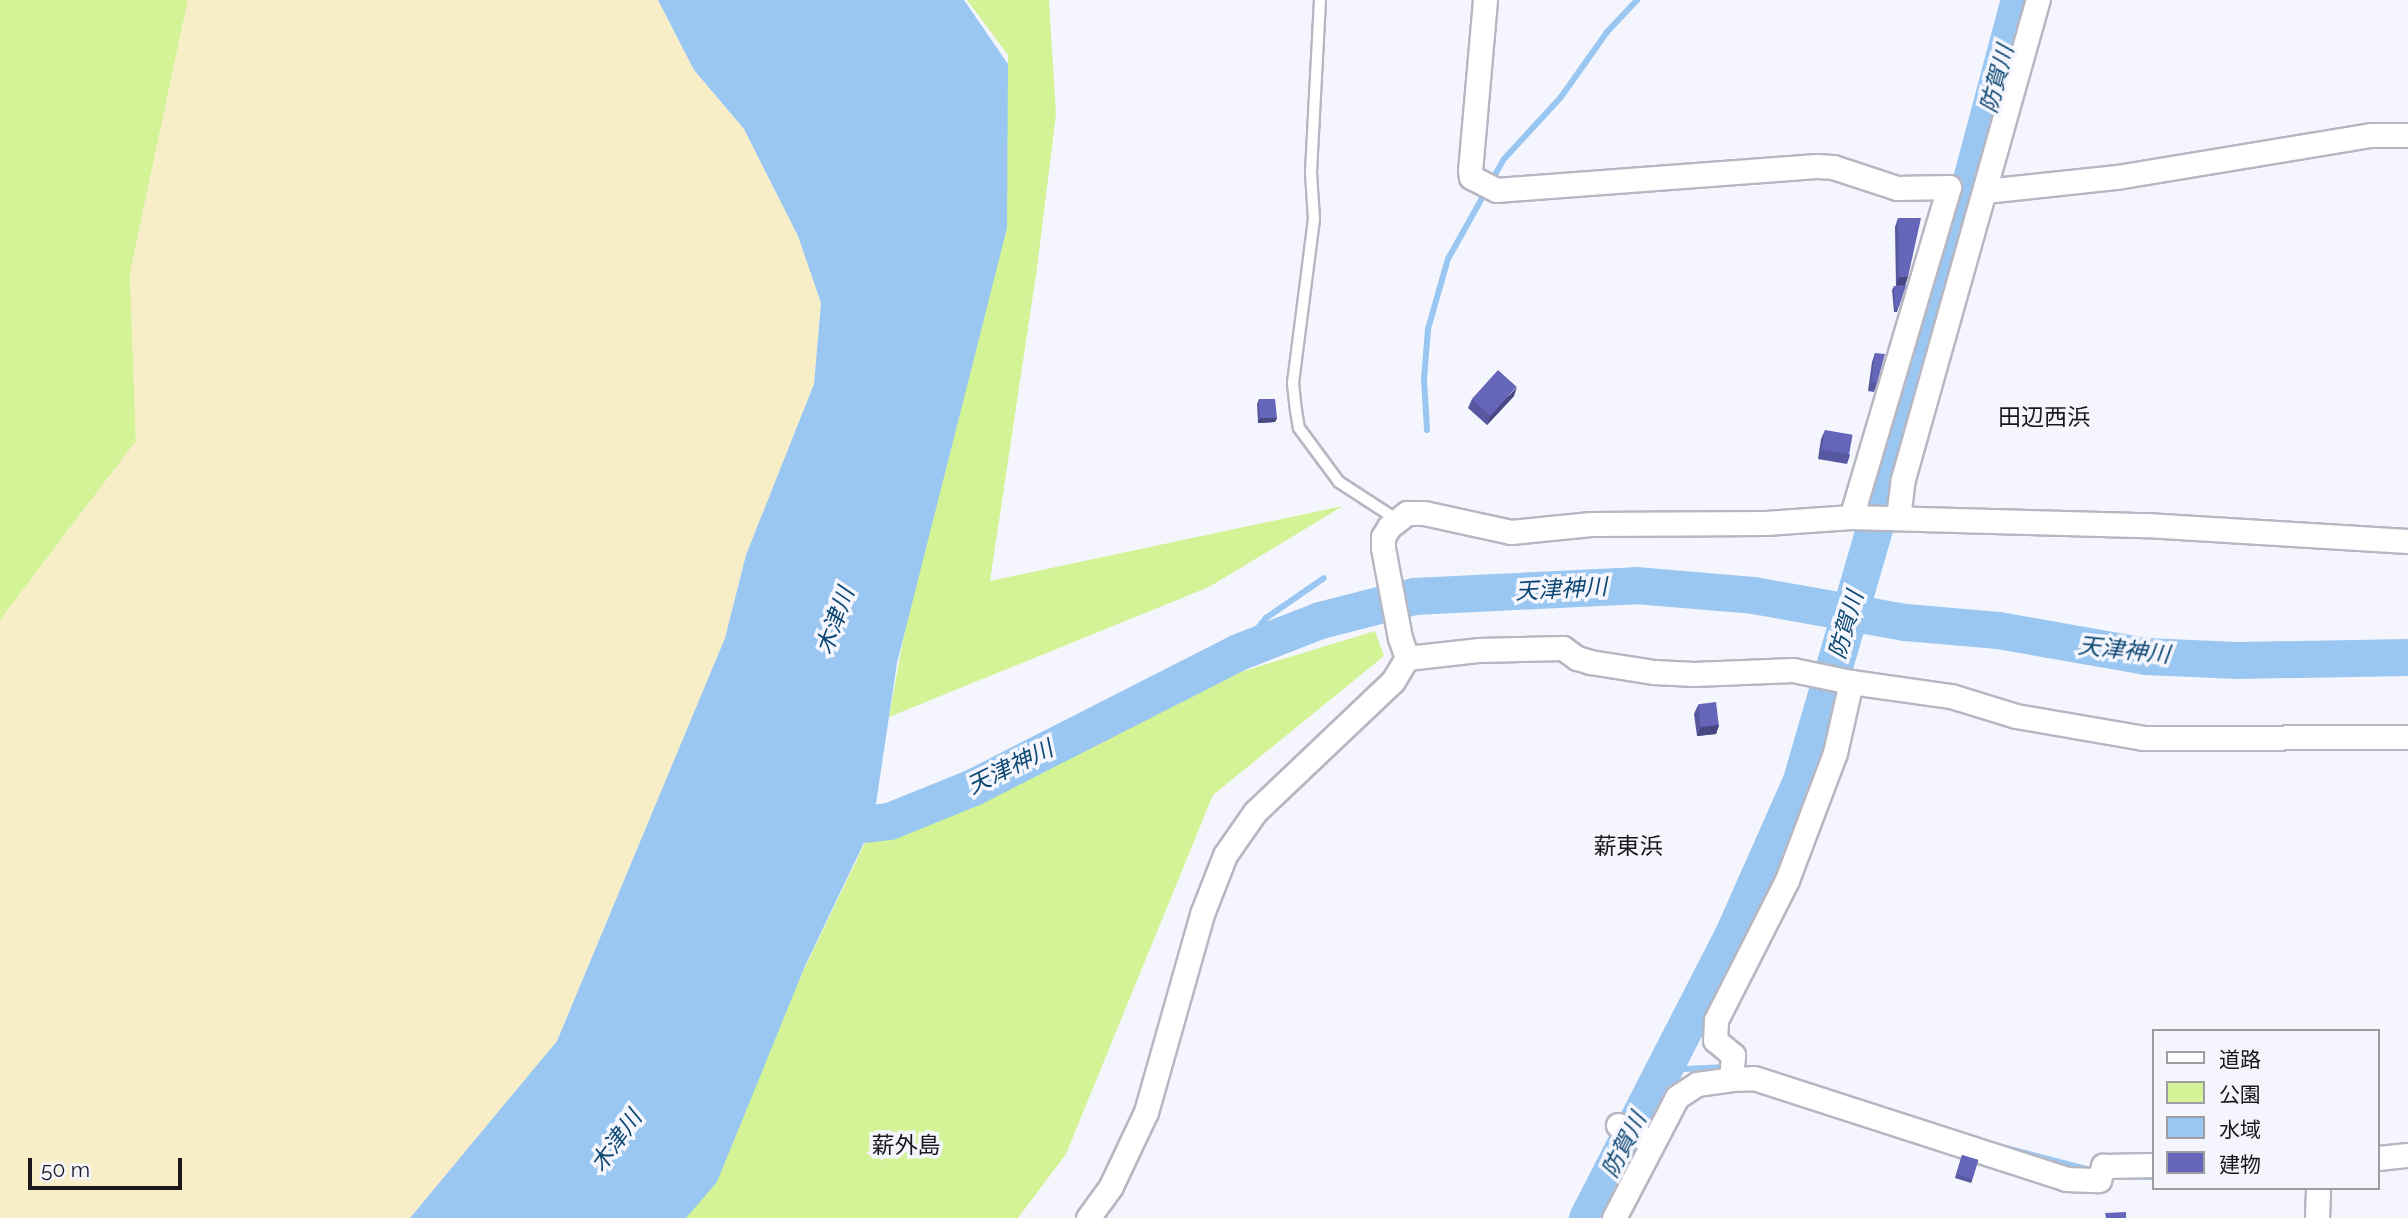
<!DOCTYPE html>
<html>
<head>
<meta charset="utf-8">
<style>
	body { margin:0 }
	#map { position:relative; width:2408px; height:1218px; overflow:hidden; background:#f5f6fd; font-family:Raleway,"Noto Sans JP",sans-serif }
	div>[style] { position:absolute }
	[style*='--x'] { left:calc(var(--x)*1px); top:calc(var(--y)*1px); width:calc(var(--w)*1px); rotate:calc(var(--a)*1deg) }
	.green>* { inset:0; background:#d3f396 }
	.sand>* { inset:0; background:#f7edc7 }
	.water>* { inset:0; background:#9ac7f2 }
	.stream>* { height:6px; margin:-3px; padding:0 3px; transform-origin:3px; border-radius:3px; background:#9ac7f2 }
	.river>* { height:37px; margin:-18.5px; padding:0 18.5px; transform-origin:18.5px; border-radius:18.5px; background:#9ac7f2 }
	.roads { filter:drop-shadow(2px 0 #b6b7c3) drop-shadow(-2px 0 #b6b7c3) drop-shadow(0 2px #b6b7c3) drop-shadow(0 -2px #b6b7c3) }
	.service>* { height:10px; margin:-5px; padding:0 5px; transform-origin:5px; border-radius:5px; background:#fff }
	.minor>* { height:23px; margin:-11.5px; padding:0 11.5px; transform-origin:11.5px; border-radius:11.5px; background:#fff }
	.wall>* { inset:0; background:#5758a0; transform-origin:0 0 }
	.shaded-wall>* { inset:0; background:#474782 }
	.building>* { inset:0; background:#6566ba; transform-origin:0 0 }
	span { translate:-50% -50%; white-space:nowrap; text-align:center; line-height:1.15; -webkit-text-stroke:7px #f5f6fd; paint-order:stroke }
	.water-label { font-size:23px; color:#0d4774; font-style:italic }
	.neighbourhood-label { font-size:23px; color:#18181d }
	.legend { position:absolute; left:2152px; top:1029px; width:228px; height:161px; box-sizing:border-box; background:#f5f6fd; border:2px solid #9d9da3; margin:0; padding:9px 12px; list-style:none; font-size:21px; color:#18181d }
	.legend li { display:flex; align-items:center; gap:14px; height:35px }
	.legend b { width:35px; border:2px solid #9d9da3 }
	.scale { position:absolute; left:28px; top:1158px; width:154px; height:32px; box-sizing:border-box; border:4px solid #18181d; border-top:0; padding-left:9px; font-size:21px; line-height:24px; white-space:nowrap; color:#18181d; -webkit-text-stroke:5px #f5f6fd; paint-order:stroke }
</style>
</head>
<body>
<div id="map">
	<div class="green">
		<div style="clip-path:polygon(0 0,188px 0,130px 273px,136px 441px,0 620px)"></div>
		<div style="clip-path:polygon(967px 0,1049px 0,1056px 114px,1037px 268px,990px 581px,1343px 506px,1209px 587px,889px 717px,1008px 67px,1008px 55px)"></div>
		<div style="clip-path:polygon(1375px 631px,1384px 656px,1213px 795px,1066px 1154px,1018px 1218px,684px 1218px,875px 822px,973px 787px,1224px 677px)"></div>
	</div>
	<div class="sand">
		<div style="clip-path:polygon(188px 0,658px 0,694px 70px,744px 129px,798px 236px,821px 303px,814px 384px,746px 555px,725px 638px,557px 1041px,410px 1218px,0 1218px,0 620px,136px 441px,130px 273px)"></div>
	</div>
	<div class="water">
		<div style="clip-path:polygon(658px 0,964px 0,1008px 64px,1007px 228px,897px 663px,873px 824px,805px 966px,717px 1182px,686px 1218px,410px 1218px,557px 1041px,725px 638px,746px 555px,814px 384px,821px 303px,798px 236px,744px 129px,694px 70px)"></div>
	</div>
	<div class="stream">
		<div style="--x:1427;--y:430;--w:51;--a:-93.4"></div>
		<div style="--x:1424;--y:379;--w:50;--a:-85.4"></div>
		<div style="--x:1428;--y:329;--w:73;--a:-74.1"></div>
		<div style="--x:1448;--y:259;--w:115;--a:-60.8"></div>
		<div style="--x:1504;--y:159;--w:84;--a:-47.4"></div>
		<div style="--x:1561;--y:97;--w:80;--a:-54.7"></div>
		<div style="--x:1607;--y:32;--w:44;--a:-46.8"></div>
		<div style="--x:1238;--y:652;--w:44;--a:-50.5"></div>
		<div style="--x:1266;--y:618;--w:70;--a:-34.6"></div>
		<div style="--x:1663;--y:1070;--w:64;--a:-2.7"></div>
		<div style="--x:2006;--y:1148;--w:84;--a:14.5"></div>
		<div style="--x:2121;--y:1176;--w:33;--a:2"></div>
	</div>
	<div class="river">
		<div style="--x:825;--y:828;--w:64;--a:-6.2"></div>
		<div style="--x:889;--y:821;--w:91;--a:-22"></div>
		<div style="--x:973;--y:787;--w:297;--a:-27"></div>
		<div style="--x:1238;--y:652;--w:88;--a:-21.3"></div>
		<div style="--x:1320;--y:620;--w:97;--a:-14.3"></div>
		<div style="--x:1414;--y:596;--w:221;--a:-2.8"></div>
		<div style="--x:1635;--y:585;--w:118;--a:4.8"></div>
		<div style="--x:1753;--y:595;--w:154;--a:10.1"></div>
		<div style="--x:1905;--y:622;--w:93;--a:4.9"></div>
		<div style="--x:1998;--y:630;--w:149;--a:10"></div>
		<div style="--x:2145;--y:656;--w:92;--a:2.5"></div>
		<div style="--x:2237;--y:660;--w:171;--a:-1"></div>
		<div style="--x:1587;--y:1218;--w:317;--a:-62.8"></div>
		<div style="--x:1732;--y:936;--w:171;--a:-66.1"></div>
		<div style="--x:1801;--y:780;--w:441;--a:-73.8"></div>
		<div style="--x:1924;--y:356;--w:368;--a:-75.1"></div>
	</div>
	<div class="roads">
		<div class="service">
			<div style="--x:1320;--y:0;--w:173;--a:93"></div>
			<div style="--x:1311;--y:173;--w:46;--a:86.3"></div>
			<div style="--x:1314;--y:219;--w:165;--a:97.3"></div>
			<div style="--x:1293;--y:383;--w:27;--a:84"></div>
			<div style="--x:1296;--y:410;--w:18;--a:81"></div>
			<div style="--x:1299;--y:428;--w:67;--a:53.5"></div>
			<div style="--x:1339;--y:482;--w:68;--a:33"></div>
		</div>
		<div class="minor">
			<div style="--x:1485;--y:0;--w:171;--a:95"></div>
			<div style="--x:1470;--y:170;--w:7;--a:82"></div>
			<div style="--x:1471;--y:177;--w:28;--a:27"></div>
			<div style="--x:1496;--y:190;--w:321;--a:-4.3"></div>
			<div style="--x:1816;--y:166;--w:17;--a:3"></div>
			<div style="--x:1833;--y:167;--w:67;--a:18.2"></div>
			<div style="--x:1897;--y:188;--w:52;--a:-1.1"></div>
			<div style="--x:1949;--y:187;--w:344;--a:106.5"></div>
			<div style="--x:1985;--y:191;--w:133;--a:-6.1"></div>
			<div style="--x:2117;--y:177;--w:257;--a:-9.4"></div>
			<div style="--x:2371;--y:135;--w:37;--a:0"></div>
			<div style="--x:1898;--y:518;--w:39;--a:-83"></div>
			<div style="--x:1903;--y:479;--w:498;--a:-74.3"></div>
			<div style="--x:1407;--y:658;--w:21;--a:-109"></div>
			<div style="--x:1400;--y:638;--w:92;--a:-100.7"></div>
			<div style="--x:1383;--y:548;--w:11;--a:-90"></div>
			<div style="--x:1383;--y:537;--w:12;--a:-59"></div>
			<div style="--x:1389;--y:527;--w:23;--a:-38"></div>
			<div style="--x:1407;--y:513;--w:17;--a:0"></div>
			<div style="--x:1424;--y:513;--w:89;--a:12.3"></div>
			<div style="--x:1511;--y:532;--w:80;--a:-5.7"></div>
			<div style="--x:1591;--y:524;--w:175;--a:-0.3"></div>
			<div style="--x:1766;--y:523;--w:85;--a:-4"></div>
			<div style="--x:1851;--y:517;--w:295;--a:1.6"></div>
			<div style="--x:2146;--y:525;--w:262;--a:3.5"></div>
			<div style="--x:1731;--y:1079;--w:24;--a:-85"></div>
			<div style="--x:1733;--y:1055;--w:23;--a:-140"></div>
			<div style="--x:1715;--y:1040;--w:20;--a:-87"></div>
			<div style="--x:1716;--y:1020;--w:157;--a:-63.1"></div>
			<div style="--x:1787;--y:880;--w:136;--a:-69.3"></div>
			<div style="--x:1835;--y:753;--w:73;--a:-77.3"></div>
			<div style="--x:1851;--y:682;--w:101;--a:8"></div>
			<div style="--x:1951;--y:696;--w:68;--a:17.1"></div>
			<div style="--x:2016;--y:716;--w:129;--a:9.8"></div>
			<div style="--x:2143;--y:738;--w:265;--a:-0.2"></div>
			<div style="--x:1618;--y:1125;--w:39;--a:27"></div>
			<div style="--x:2378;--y:1158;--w:30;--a:-6"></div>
			<div style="--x:1088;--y:1218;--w:39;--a:-54"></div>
			<div style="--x:1111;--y:1186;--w:82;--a:-64.7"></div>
			<div style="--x:1146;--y:1112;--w:206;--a:-74.2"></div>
			<div style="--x:1202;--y:914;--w:63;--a:-68.7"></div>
			<div style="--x:1225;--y:855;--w:52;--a:-55.1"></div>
			<div style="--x:1255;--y:812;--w:190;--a:-43.5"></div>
			<div style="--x:1393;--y:681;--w:27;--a:-59"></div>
			<div style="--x:1407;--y:658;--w:71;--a:-6.4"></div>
			<div style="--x:1478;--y:650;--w:85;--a:-1.3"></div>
			<div style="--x:1563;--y:648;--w:17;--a:36"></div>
			<div style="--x:1577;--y:658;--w:14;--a:17"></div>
			<div style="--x:1590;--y:662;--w:65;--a:8.9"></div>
			<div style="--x:1654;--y:672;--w:40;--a:2.9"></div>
			<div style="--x:1694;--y:674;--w:99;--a:-2.3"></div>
			<div style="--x:1793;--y:670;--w:59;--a:11.7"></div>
			<div style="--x:1614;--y:1218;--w:136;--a:-62.5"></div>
			<div style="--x:1677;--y:1097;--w:24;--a:-33"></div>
			<div style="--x:1697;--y:1084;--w:34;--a:-8"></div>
			<div style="--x:1731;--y:1079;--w:23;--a:-2"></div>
			<div style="--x:1754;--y:1078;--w:328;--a:17.9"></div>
			<div style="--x:2066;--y:1179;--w:33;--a:2"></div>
			<div style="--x:2099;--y:1180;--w:15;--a:-74"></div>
			<div style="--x:2103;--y:1166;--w:51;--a:-1.1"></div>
			<div style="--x:2317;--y:1218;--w:30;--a:-88"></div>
		</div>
	</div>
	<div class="wall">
		<div style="clip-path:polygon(1898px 218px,1905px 285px,1897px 312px,1894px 312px,1892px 290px,1894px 286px,1896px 286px,1895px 227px)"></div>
		<div style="clip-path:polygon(1875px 353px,1877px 383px,1874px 392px,1868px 391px,1872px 362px)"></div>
		<div style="clip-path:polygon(1514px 396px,1487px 425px,1468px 408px,1472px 399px)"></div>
		<div style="clip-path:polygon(1259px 399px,1277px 418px,1275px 422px,1258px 423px,1257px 404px)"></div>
		<div style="clip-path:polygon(1825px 430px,1850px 455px,1847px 464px,1818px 459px,1821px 439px)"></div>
		<div style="clip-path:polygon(1698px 705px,1719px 725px,1716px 734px,1697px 736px,1694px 714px)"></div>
		<div style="left:1962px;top:1155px;width:17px;height:24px;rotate:17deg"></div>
	</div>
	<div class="shaded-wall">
		<div style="clip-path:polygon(1899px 277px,1908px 277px,1905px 286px,1896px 286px)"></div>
		<div style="clip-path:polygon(1517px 387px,1514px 396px,1487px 425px,1490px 416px)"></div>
		<div style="clip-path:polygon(1260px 418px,1277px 418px,1275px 422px,1258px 423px)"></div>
		<div style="clip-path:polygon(1719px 725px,1716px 734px,1697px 736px,1701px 727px)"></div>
	</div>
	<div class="building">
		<div style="clip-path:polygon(1898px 218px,1921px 218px,1908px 277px,1899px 277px)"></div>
		<div style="clip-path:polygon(1906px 285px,1899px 307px,1895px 308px,1894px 286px)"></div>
		<div style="clip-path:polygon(1875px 353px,1885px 354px,1877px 383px,1871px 382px)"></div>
		<div style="left:1498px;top:370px;width:25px;height:39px;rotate:42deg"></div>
		<div style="clip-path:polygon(1259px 399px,1275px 399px,1277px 418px,1260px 418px)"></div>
		<div style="left:1825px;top:430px;width:28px;height:20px;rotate:10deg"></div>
		<div style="left:1716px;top:702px;width:23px;height:18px;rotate:83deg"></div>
		<div style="left:1962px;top:1155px;width:17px;height:20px;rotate:17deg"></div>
		<div style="clip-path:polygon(2126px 1212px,2126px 1218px,2106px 1218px,2105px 1213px)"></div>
	</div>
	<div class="water-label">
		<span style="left:1997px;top:79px;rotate:-75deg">防賀川</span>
		<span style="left:1561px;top:589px;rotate:-3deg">天津神川</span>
		<span style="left:835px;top:621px;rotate:-70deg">木津川</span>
		<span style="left:1846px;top:625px;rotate:-74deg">防賀川</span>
		<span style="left:2124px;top:650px;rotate:6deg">天津神川</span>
		<span style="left:1010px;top:767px;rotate:-26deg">天津神川</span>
		<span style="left:616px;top:1141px;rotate:-54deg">木津川</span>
		<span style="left:1624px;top:1145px;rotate:-63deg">防賀川</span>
	</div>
	<div class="neighbourhood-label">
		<span style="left:2044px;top:417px">田辺西浜</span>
		<span style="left:1628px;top:846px">薪東浜</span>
		<span style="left:906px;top:1145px">薪外島</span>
	</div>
	<ul class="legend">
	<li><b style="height:9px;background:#fff"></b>道路</li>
	<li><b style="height:19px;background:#d3f396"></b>公園</li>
	<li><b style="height:19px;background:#9ac7f2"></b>水域</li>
	<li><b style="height:19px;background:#6566ba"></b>建物</li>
	</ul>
	<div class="scale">50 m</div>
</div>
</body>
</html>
